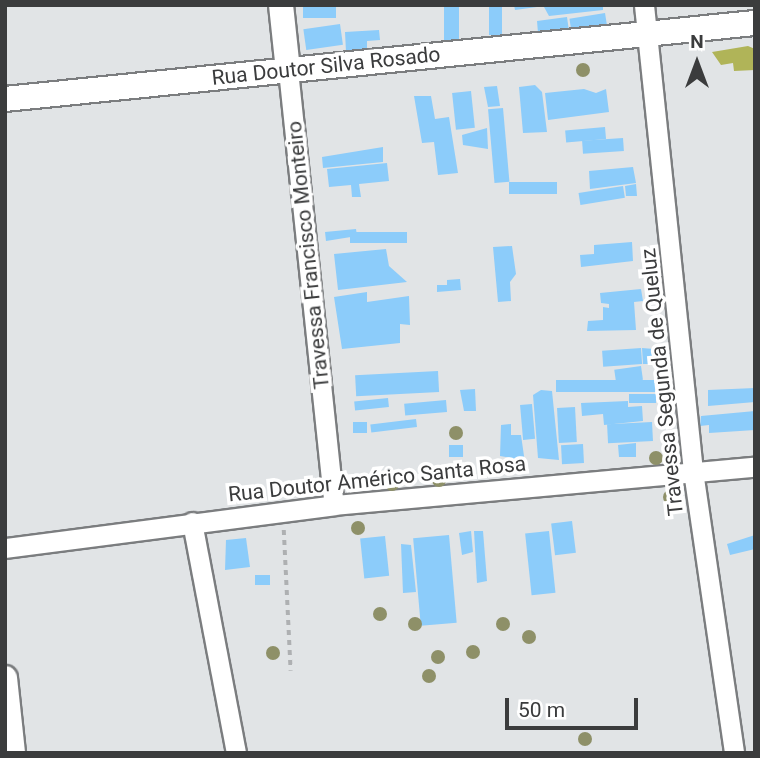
<!DOCTYPE html>
<html>
<head>
<meta charset="utf-8">
<style>
	body { margin:0 }
	#map { position:relative; width:760px; height:758px; overflow:hidden; background:#e1e4e6; font-family:Roboto,sans-serif }
	div>[style] { position:absolute }
	[style*='--x'] { left:calc(var(--x)*1px); top:calc(var(--y)*1px); width:calc(var(--w)*1px); rotate:calc(var(--a)*1deg) }
	.forest>* { inset:0; background:#b0b458 }
	.building>* { inset:0; background:#8cccfa; transform-origin:0 0 }
	.path>* { height:3.5px; margin-top:-1.75px; transform-origin:0; background:repeating-linear-gradient(90deg,#aeb0b2 0 5px,transparent 0 10px) }
	.roads { filter:drop-shadow(2px 0 #7b7d7f) drop-shadow(-2px 0 #7b7d7f) drop-shadow(0 2px #7b7d7f) drop-shadow(0 -2px #7b7d7f) }
	.minor>* { height:19px; margin:-9.5px; padding:0 9.5px; transform-origin:9.5px; border-radius:9.5px; background:#fff }
	.tertiary>* { height:24px; margin:-12px; padding:0 12px; transform-origin:12px; border-radius:12px; background:#fff }
	.trees>* { width:14px; height:14px; margin:-7px; border-radius:50%; background:#8e9068 }
	span { translate:-50% -50%; white-space:nowrap; text-align:center; line-height:1.15; -webkit-text-stroke:7px #fff; paint-order:stroke }
	.street-label { font-size:21px; color:#3b3c3d }
	.frame { position:absolute; inset:0; border:7px solid #3b3c3d; pointer-events:none }
	.north { position:absolute; left:662px; top:28px; width:70px; height:70px; -webkit-text-stroke:5px #fff; paint-order:stroke; rotate:0deg; font-size:19px; font-weight:700; line-height:28px; text-align:center; color:#3b3c3d }
	.north::after { content:''; display:block; margin:auto; width:24px; height:32px; background:#3b3c3d; clip-path:polygon(50% 0,100% 100%,50% 72%,0 100%) }
	.scale { position:absolute; left:505px; top:698px; width:133px; height:32px; box-sizing:border-box; border:4px solid #3b3c3d; border-top:0; padding-left:9px; font-size:21px; line-height:24px; white-space:nowrap; color:#3b3c3d; -webkit-text-stroke:5px #fff; paint-order:stroke }
</style>
</head>
<body>
<div id="map">
	<div class="forest">
		<div style="clip-path:polygon(748px 46px,755px 49px,755px 70px,734px 71px,733px 63px,721px 65px,712px 52px)"></div>
	</div>
	<div class="building">
		<div style="left:303px;top:5px;width:33px;height:13px"></div>
		<div style="left:444px;top:5px;width:15px;height:35px"></div>
		<div style="left:489px;top:5px;width:13px;height:30px"></div>
		<div style="clip-path:polygon(514px 5px,537px 5px,537px 7px,515px 10px)"></div>
		<div style="clip-path:polygon(560px 5px,603px 5px,603px 10px,549px 16px,544px 7px)"></div>
		<div style="left:605px;top:13px;width:12px;height:36px;rotate:81deg"></div>
		<div style="clip-path:polygon(567px 17px,569px 31px,538px 33px,537px 21px)"></div>
		<div style="left:340px;top:24px;width:21px;height:37px;rotate:82deg"></div>
		<div style="clip-path:polygon(379px 30px,380px 40px,367px 41px,367px 50px,346px 52px,345px 32px)"></div>
		<div style="clip-path:polygon(535px 85px,542px 92px,547px 132px,523px 133px,519px 87px)"></div>
		<div style="clip-path:polygon(497px 86px,500px 106px,488px 107px,484px 87px)"></div>
		<div style="clip-path:polygon(584px 89px,596px 93px,606px 89px,609px 112px,548px 120px,545px 93px)"></div>
		<div style="left:471px;top:91px;width:37px;height:19px;rotate:84deg"></div>
		<div style="clip-path:polygon(414px 96px,431px 96px,435px 119px,449px 117px,458px 173px,438px 175px,434px 142px,422px 143px)"></div>
		<div style="left:503px;top:108px;width:74px;height:15px;rotate:85deg"></div>
		<div style="left:605px;top:127px;width:12px;height:40px;rotate:85deg"></div>
		<div style="clip-path:polygon(487px 128px,488px 149px,463px 145px,462px 135px)"></div>
		<div style="left:623px;top:138px;width:13px;height:41px;rotate:86deg"></div>
		<div style="clip-path:polygon(383px 147px,383px 162px,323px 168px,322px 157px)"></div>
		<div style="clip-path:polygon(387px 163px,389px 181px,359px 184px,361px 197px,352px 197px,351px 185px,329px 187px,327px 169px)"></div>
		<div style="clip-path:polygon(633px 167px,636px 183px,590px 189px,589px 171px)"></div>
		<div style="left:557px;top:182px;width:12px;height:48px;rotate:90deg"></div>
		<div style="clip-path:polygon(636px 184px,637px 196px,626px 196px,625px 186px)"></div>
		<div style="left:623px;top:186px;width:12px;height:45px;rotate:81deg"></div>
		<div style="clip-path:polygon(356px 229px,357px 236px,326px 241px,325px 232px)"></div>
		<div style="left:407px;top:232px;width:11px;height:57px;rotate:90deg"></div>
		<div style="clip-path:polygon(632px 242px,633px 261px,581px 267px,580px 255px,594px 254px,594px 245px)"></div>
		<div style="clip-path:polygon(512px 246px,516px 274px,510px 282px,511px 301px,498px 302px,493px 247px)"></div>
		<div style="clip-path:polygon(386px 249px,389px 266px,407px 282px,338px 290px,334px 254px)"></div>
		<div style="clip-path:polygon(460px 279px,461px 290px,437px 292px,437px 285px,447px 285px,447px 280px)"></div>
		<div style="clip-path:polygon(641px 289px,643px 301px,634px 302px,636px 330px,587px 331px,588px 321px,603px 320px,603px 307px,609px 308px,609px 304px,601px 303px,600px 293px)"></div>
		<div style="clip-path:polygon(367px 292px,367px 302px,409px 296px,410px 325px,400px 324px,400px 343px,342px 349px,334px 297px)"></div>
		<div style="left:641px;top:348px;width:16px;height:39px;rotate:86deg"></div>
		<div style="clip-path:polygon(642px 348px,654px 349px,655px 364px,643px 364px)"></div>
		<div style="left:641px;top:366px;width:14px;height:27px;rotate:82deg"></div>
		<div style="left:438px;top:371px;width:21px;height:83px;rotate:87deg"></div>
		<div style="left:656px;top:380px;width:12px;height:100px;rotate:90deg"></div>
		<div style="clip-path:polygon(755px 388px,755px 402px,708px 406px,708px 390px)"></div>
		<div style="clip-path:polygon(475px 389px,476px 411px,464px 411px,460px 390px)"></div>
		<div style="clip-path:polygon(541px 390px,552px 391px,559px 460px,538px 458px,533px 395px)"></div>
		<div style="left:656px;top:394px;width:9px;height:27px;rotate:90deg"></div>
		<div style="left:388px;top:398px;width:9px;height:34px;rotate:84deg"></div>
		<div style="left:446px;top:400px;width:12px;height:42px;rotate:85deg"></div>
		<div style="clip-path:polygon(628px 401px,628px 407px,642px 406px,643px 421px,604px 425px,603px 414px,582px 416px,581px 403px)"></div>
		<div style="left:532px;top:404px;width:35px;height:12px;rotate:85deg"></div>
		<div style="left:575px;top:407px;width:35px;height:18px;rotate:87deg"></div>
		<div style="clip-path:polygon(755px 411px,755px 430px,709px 433px,709px 425px,700px 426px,701px 416px)"></div>
		<div style="left:416px;top:419px;width:8px;height:46px;rotate:83deg"></div>
		<div style="left:353px;top:422px;width:14px;height:11px"></div>
		<div style="left:652px;top:422px;width:19px;height:45px;rotate:87deg"></div>
		<div style="clip-path:polygon(511px 424px,511px 435px,521px 435px,526px 470px,511px 470px,511px 458px,500px 456px,501px 425px)"></div>
		<div style="clip-path:polygon(636px 443px,636px 457px,619px 457px,618px 445px)"></div>
		<div style="left:583px;top:444px;width:19px;height:22px;rotate:87deg"></div>
		<div style="left:449px;top:445px;width:14px;height:12px"></div>
		<div style="left:572px;top:521px;width:32px;height:21px;rotate:83deg"></div>
		<div style="clip-path:polygon(471px 531px,473px 552px,462px 555px,459px 533px)"></div>
		<div style="clip-path:polygon(474px 531px,483px 531px,487px 581px,477px 583px)"></div>
		<div style="left:549px;top:531px;width:62px;height:24px;rotate:84deg"></div>
		<div style="left:449px;top:535px;width:88px;height:36px;rotate:85deg"></div>
		<div style="clip-path:polygon(755px 535px,755px 549px,730px 555px,727px 544px)"></div>
		<div style="left:385px;top:536px;width:40px;height:25px;rotate:84deg"></div>
		<div style="clip-path:polygon(246px 538px,250px 567px,225px 570px,226px 540px)"></div>
		<div style="clip-path:polygon(401px 544px,411px 545px,416px 592px,403px 593px)"></div>
		<div style="left:255px;top:575px;width:15px;height:10px"></div>
	</div>
	<div class="path">
		<div style="--x:284;--y:530;--w:141;--a:87.2"></div>
	</div>
	<div class="roads">
		<div class="minor">
			<div style="--x:644;--y:5;--w:469;--a:84"></div>
			<div style="--x:693;--y:471;--w:285;--a:81.7"></div>
			<div style="--x:288;--y:70;--w:437;--a:84"></div>
			<div style="--x:192;--y:522;--w:235;--a:79.2"></div>
			<div style="--x:5;--y:548;--w:332;--a:-7.4"></div>
			<div style="--x:334;--y:505;--w:423;--a:-5.2"></div>
		</div>
		<div class="tertiary">
			<div style="--x:281;--y:5;--w:65;--a:83.9"></div>
			<div style="--x:5;--y:99;--w:754;--a:-5.79"></div>
			<div style="--x:5;--y:678;--w:75;--a:83.9"></div>
		</div>
	</div>
	<div class="trees">
		<div style="left:583px;top:70px"></div>
		<div style="left:456px;top:433px"></div>
		<div style="left:656px;top:458px"></div>
		<div style="left:439px;top:480px"></div>
		<div style="left:392px;top:484px"></div>
		<div style="left:670px;top:497px"></div>
		<div style="left:358px;top:528px"></div>
		<div style="left:380px;top:614px"></div>
		<div style="left:415px;top:624px"></div>
		<div style="left:503px;top:624px"></div>
		<div style="left:529px;top:637px"></div>
		<div style="left:473px;top:652px"></div>
		<div style="left:273px;top:653px"></div>
		<div style="left:438px;top:657px"></div>
		<div style="left:429px;top:676px"></div>
		<div style="left:585px;top:739px"></div>
	</div>
	<div class="street-label">
		<span style="left:326px;top:66px;rotate:-6deg">Rua Doutor Silva Rosado</span>
		<span style="left:308px;top:255px;rotate:-96deg">Travessa Francisco Monteiro</span>
		<span style="left:662px;top:382px;rotate:-96deg">Travessa Segunda de Queluz</span>
		<span style="left:377px;top:479px;rotate:-6deg">Rua Doutor Américo Santa Rosa</span>
	</div>
	<div class="frame"></div>
	<div class="north">N</div>
	<div class="scale">50 m</div>
</div>
</body>
</html>
